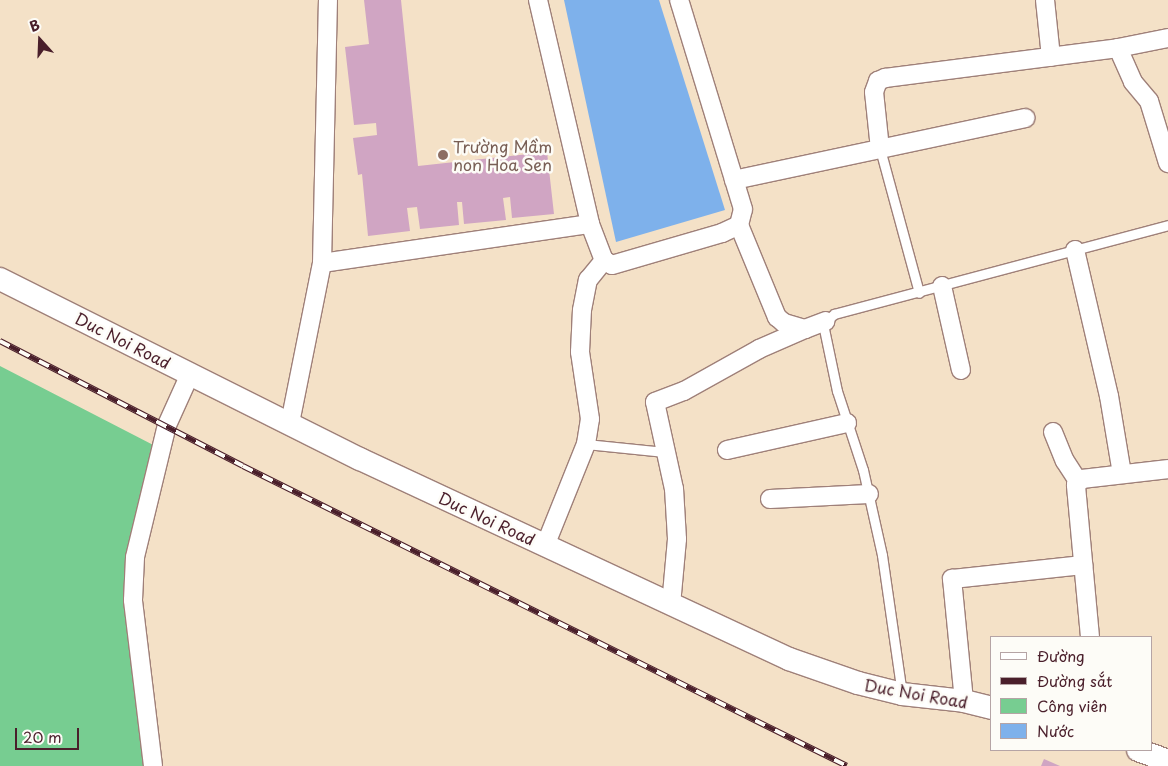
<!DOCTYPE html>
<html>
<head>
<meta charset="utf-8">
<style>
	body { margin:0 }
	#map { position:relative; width:1168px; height:766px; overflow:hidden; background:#f4e1c7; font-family:"Playpen Sans",sans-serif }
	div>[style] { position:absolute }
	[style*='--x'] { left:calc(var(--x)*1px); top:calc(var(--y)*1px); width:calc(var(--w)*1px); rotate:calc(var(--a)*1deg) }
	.green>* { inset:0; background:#77cd91 }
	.water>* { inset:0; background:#7eb1eb }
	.building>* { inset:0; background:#d0a5c3 }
	.roads { filter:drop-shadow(1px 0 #9f8079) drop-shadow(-1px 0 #9f8079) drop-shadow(0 1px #9f8079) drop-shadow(0 -1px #9f8079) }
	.service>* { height:9px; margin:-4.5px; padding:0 4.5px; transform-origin:4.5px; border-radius:4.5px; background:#fff }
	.minor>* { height:18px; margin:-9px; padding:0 9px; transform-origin:9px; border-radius:9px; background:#fff }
	.tertiary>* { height:22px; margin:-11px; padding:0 11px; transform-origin:11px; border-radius:11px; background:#fff }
	.rail>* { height:5.5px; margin-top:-2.75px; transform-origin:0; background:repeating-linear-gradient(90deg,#fdfcf7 0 11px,#4a1f2b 0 22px); box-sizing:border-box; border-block:1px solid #4a1f2b }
	.dots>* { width:14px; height:14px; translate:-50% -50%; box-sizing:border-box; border:2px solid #fdfcf7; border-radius:50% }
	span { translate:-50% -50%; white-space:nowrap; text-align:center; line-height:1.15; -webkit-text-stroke:5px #fdfcf7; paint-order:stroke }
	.education-label { font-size:16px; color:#785e54 }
	.left { translate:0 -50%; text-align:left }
	.street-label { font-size:16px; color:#4a1f2b }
	.legend { position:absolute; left:990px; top:636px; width:162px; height:115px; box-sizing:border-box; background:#fdfcf7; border:1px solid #b5a4a5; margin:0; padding:6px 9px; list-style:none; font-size:15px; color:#4a1f2b }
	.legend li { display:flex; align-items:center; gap:10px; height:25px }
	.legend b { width:25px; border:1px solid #b5a4a5 }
	.north { position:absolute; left:15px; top:15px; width:50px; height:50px; -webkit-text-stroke:4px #fdfcf7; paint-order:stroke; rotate:340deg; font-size:14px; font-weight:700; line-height:20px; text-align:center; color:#4a1f2b }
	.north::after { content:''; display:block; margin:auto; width:18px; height:22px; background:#4a1f2b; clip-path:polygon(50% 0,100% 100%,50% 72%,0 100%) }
	.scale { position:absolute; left:15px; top:728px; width:64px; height:22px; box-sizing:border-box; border:2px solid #4a1f2b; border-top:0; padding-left:6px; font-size:15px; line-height:18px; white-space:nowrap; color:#4a1f2b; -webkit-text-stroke:4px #fdfcf7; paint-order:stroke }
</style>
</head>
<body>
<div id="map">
	<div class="green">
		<div style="clip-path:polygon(0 366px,161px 449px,135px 557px,153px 766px,0 766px)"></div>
	</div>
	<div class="water">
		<div style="clip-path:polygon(564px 0,659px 0,725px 210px,616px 242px)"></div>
	</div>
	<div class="building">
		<div style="clip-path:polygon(364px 0,401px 0,418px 166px,547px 152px,554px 214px,512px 218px,510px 197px,503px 198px,506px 220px,464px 224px,462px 202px,457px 202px,459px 225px,420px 229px,417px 207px,407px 208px,410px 231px,368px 236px,362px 174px,358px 175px,353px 138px,377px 135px,376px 123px,354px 125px,345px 47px,369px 44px)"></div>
		<div style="clip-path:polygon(1044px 759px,1060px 766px,1041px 766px)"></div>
	</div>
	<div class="roads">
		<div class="service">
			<div style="--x:880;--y:149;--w:149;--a:74.8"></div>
			<div style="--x:586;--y:444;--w:79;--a:5.8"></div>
			<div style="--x:902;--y:694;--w:140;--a:-98.2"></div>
			<div style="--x:882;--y:555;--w:87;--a:-102.6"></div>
			<div style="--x:863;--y:470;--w:83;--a:-108.2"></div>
			<div style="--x:837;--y:391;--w:63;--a:-101.8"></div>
			<div style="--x:824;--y:329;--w:8;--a:-76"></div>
			<div style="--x:826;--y:321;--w:11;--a:-41"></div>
			<div style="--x:834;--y:314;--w:346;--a:-14.9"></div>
		</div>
		<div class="minor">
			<div style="--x:538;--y:0;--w:230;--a:76.9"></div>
			<div style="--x:1045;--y:0;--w:57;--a:84"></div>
			<div style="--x:1118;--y:48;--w:37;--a:66"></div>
			<div style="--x:1133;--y:82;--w:25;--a:50"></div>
			<div style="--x:1149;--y:101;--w:65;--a:73"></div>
			<div style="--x:880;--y:149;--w:57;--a:-96"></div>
			<div style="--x:874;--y:92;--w:12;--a:-70"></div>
			<div style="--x:878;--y:81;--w:8;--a:-23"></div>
			<div style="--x:885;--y:78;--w:235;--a:-7.3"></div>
			<div style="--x:1118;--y:48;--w:51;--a:-11.3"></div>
			<div style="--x:734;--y:180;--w:298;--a:-12"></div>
			<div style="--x:739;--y:225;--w:100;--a:67.6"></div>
			<div style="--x:777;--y:317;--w:9;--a:41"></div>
			<div style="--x:784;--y:323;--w:22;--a:16"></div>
			<div style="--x:805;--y:329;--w:22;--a:-21"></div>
			<div style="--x:1075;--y:250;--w:150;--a:76.9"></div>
			<div style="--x:1109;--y:396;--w:79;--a:80.5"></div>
			<div style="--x:322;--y:263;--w:271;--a:-8.3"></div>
			<div style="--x:590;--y:224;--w:39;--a:69"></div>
			<div style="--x:604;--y:260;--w:9;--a:32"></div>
			<div style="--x:612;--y:265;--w:115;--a:-16.2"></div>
			<div style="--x:722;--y:233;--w:19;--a:-25"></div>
			<div style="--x:739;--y:225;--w:16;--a:-76"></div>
			<div style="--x:743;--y:209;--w:219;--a:-107"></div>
			<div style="--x:942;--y:286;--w:86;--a:77.3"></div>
			<div style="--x:290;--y:423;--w:163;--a:-78.7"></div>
			<div style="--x:322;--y:263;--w:263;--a:-88.7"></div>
			<div style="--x:1053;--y:432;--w:31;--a:68"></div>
			<div style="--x:1065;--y:461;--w:24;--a:57"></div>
			<div style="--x:727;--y:450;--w:123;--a:-12.7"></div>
			<div style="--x:770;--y:499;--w:99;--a:-2.9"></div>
			<div style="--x:545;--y:546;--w:110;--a:-68.1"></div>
			<div style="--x:586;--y:444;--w:25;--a:-81"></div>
			<div style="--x:590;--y:419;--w:68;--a:-98.5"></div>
			<div style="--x:580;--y:352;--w:42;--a:-87.3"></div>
			<div style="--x:582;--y:310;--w:31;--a:-79"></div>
			<div style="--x:588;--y:280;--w:26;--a:-51"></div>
			<div style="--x:671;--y:605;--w:66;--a:-84.8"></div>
			<div style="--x:677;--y:539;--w:50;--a:-93.4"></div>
			<div style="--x:674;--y:489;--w:89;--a:-102.3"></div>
			<div style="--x:655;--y:402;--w:31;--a:-21"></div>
			<div style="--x:684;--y:391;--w:86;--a:-29.2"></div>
			<div style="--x:759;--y:349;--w:50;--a:-23.5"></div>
			<div style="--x:1090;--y:637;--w:153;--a:-95.3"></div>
			<div style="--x:1076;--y:485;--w:8;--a:-45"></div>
			<div style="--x:1082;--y:479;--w:87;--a:-6.6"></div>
			<div style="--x:964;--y:701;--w:123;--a:-95.6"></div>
			<div style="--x:952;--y:579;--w:132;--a:-6.1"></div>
			<div style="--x:153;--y:766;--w:167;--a:-96.9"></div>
			<div style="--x:133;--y:600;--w:43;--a:-87.3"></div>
			<div style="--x:135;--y:557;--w:136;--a:-76.4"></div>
			<div style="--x:167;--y:425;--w:56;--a:-65.7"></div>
		</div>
		<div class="tertiary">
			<div style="--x:0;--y:279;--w:402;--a:26.6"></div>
			<div style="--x:360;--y:459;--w:473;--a:25"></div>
			<div style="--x:789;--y:659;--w:73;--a:19.2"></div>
			<div style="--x:858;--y:683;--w:45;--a:14"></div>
			<div style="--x:902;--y:694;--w:62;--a:6.4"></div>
			<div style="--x:964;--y:701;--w:29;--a:14"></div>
			<div style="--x:1138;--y:750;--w:32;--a:20"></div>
		</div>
	</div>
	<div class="rail">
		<div style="--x:0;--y:341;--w:273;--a:27.2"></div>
		<div style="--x:243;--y:466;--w:674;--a:26.41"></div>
	</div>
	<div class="dots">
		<div style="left:443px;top:155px;background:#8d6e63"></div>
	</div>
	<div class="education-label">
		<span class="left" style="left:453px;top:155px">Trường Mầm<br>non Hoa Sen</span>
	</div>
	<div class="street-label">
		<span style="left:123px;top:340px;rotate:27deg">Duc Noi Road</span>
		<span style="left:487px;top:518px;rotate:25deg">Duc Noi Road</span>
		<span style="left:916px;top:693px;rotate:10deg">Duc Noi Road</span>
	</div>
	<ul class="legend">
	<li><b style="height:6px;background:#fff"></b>Đường</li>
	<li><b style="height:6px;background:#4a1f2b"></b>Đường sắt</li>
	<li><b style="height:14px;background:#77cd91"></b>Công viên</li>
	<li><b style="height:14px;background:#7eb1eb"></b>Nước</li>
	</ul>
	<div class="north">B</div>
	<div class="scale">20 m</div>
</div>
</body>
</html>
